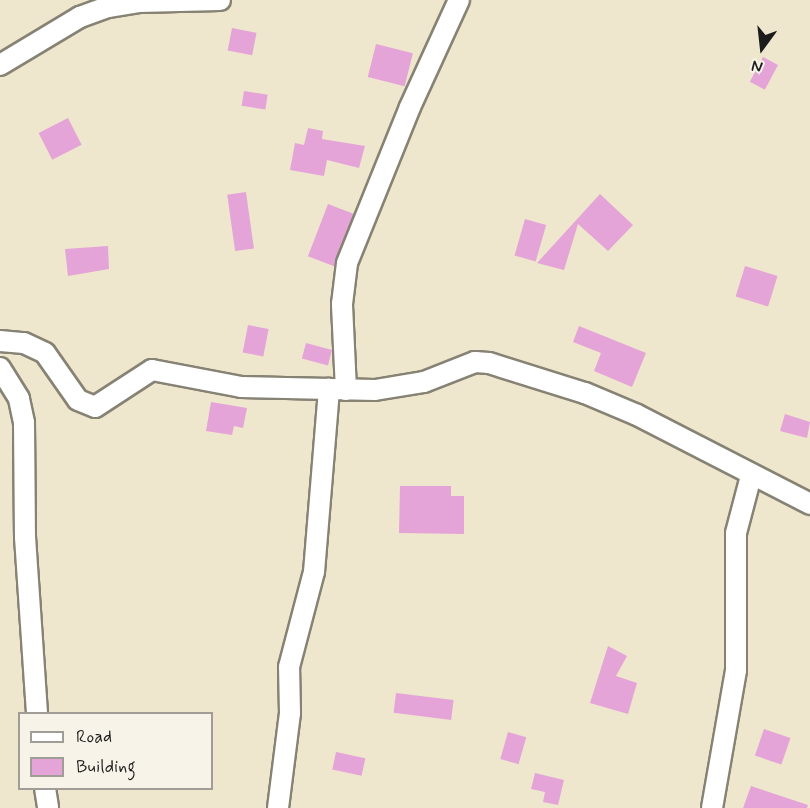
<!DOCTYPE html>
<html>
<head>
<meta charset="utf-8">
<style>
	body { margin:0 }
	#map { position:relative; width:810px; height:808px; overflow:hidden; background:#efe7cd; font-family:Mynerve,sans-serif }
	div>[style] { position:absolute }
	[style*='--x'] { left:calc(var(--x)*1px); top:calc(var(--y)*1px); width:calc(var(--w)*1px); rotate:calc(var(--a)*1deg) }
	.building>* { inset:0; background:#e4a4d8; transform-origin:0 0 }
	.roads { filter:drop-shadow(2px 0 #868274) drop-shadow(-2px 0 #868274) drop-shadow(0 2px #868274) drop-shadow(0 -2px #868274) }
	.minor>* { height:20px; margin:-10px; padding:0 10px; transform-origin:10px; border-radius:10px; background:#fff }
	span { translate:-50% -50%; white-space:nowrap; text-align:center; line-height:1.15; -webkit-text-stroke:5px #f7f3e8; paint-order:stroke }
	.legend { position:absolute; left:18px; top:712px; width:195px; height:78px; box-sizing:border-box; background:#f7f3e8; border:2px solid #9f9d96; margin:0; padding:8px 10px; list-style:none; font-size:18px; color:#1c1c1c }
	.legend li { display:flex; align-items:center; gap:12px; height:30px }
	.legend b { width:30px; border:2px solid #9f9d96 }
	.north { position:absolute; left:732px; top:18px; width:60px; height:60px; -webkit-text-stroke:4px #f7f3e8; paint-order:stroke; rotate:195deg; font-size:16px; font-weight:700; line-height:24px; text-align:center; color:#1c1c1c }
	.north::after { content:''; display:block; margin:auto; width:21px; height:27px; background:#1c1c1c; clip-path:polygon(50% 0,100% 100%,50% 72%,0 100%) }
</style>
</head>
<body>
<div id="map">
	<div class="building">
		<div style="left:232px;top:28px;width:25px;height:23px;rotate:11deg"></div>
		<div style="left:376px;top:44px;width:38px;height:34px;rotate:14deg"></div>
		<div style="left:763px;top:57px;width:17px;height:28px;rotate:28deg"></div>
		<div style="left:244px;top:91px;width:24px;height:15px;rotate:9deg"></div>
		<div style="left:68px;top:118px;width:30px;height:33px;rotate:63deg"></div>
		<div style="clip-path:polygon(308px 128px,323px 131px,322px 139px,365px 146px,359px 168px,327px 160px,324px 176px,290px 170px,295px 143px,304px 145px)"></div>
		<div style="left:246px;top:192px;width:57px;height:19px;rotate:82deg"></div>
		<div style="clip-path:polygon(600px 194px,633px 225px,608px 251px,578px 224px,564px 270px,537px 263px)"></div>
		<div style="left:328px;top:204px;width:28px;height:56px;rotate:21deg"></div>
		<div style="left:525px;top:219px;width:22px;height:38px;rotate:16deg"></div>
		<div style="clip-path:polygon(108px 246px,109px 269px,68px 276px,65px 249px)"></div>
		<div style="left:745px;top:266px;width:34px;height:32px;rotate:17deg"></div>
		<div style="left:248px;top:325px;width:21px;height:28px;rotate:11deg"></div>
		<div style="clip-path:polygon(579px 326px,646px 353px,632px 387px,594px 371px,601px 353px,573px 342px)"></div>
		<div style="left:306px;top:343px;width:27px;height:16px;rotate:15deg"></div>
		<div style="clip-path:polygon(211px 402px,247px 408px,243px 428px,234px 426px,232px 435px,206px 431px)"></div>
		<div style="clip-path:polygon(785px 414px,810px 422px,807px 438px,780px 431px)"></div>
		<div style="clip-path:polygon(400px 486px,451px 486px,451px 496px,464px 496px,464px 534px,399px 533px)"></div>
		<div style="clip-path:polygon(608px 646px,627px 656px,616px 676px,637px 683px,628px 714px,590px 703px)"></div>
		<div style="left:396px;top:693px;width:58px;height:20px;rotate:7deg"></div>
		<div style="left:764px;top:729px;width:28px;height:28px;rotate:19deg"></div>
		<div style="left:508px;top:732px;width:19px;height:28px;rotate:16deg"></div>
		<div style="left:336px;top:752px;width:30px;height:18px;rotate:12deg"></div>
		<div style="clip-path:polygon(535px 773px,564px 780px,558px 805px,543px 802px,545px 792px,531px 789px)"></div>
		<div style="clip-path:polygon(751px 786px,808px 805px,807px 808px,743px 808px)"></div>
	</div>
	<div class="roads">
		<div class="minor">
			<div style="--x:0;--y:65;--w:93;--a:-31"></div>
			<div style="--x:80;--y:17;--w:30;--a:-20"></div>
			<div style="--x:108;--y:7;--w:31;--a:-9"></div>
			<div style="--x:139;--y:2;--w:81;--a:-1.4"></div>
			<div style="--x:0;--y:341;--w:24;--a:5"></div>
			<div style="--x:24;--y:343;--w:23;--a:25"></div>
			<div style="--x:45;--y:353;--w:57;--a:54.9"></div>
			<div style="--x:78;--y:400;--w:18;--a:22"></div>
			<div style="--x:95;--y:407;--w:68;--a:-33"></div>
			<div style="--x:152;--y:370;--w:91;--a:10.8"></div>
			<div style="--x:241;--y:387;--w:134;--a:1.3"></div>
			<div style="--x:375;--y:390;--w:50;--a:-9.3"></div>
			<div style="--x:424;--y:382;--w:55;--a:-21.4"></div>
			<div style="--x:475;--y:362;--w:14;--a:4"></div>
			<div style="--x:489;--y:363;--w:101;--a:17.4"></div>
			<div style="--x:585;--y:393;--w:56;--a:22.9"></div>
			<div style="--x:637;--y:415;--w:195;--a:27.2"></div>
			<div style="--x:0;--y:368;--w:36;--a:58"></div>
			<div style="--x:19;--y:399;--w:25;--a:78"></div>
			<div style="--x:24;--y:423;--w:114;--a:89.5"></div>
			<div style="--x:25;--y:537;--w:177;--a:86.1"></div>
			<div style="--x:346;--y:390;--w:86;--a:-92.7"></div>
			<div style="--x:342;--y:304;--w:41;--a:-83"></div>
			<div style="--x:347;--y:263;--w:168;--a:-68"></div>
			<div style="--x:410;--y:107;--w:118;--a:-65.4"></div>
			<div style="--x:45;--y:788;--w:20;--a:81"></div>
			<div style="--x:278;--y:808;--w:96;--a:-82.8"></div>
			<div style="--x:290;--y:713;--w:46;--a:-91.2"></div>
			<div style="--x:289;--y:667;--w:98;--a:-75.3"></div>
			<div style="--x:314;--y:572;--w:184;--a:-85.3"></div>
			<div style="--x:712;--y:808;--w:140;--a:-80.1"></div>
			<div style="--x:736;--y:670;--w:137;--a:-90"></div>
			<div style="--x:736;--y:533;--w:59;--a:-75.3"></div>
		</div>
	</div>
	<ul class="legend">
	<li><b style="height:8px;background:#fff"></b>Road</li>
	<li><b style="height:16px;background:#e4a4d8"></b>Building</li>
	</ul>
	<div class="north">N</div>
</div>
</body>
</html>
